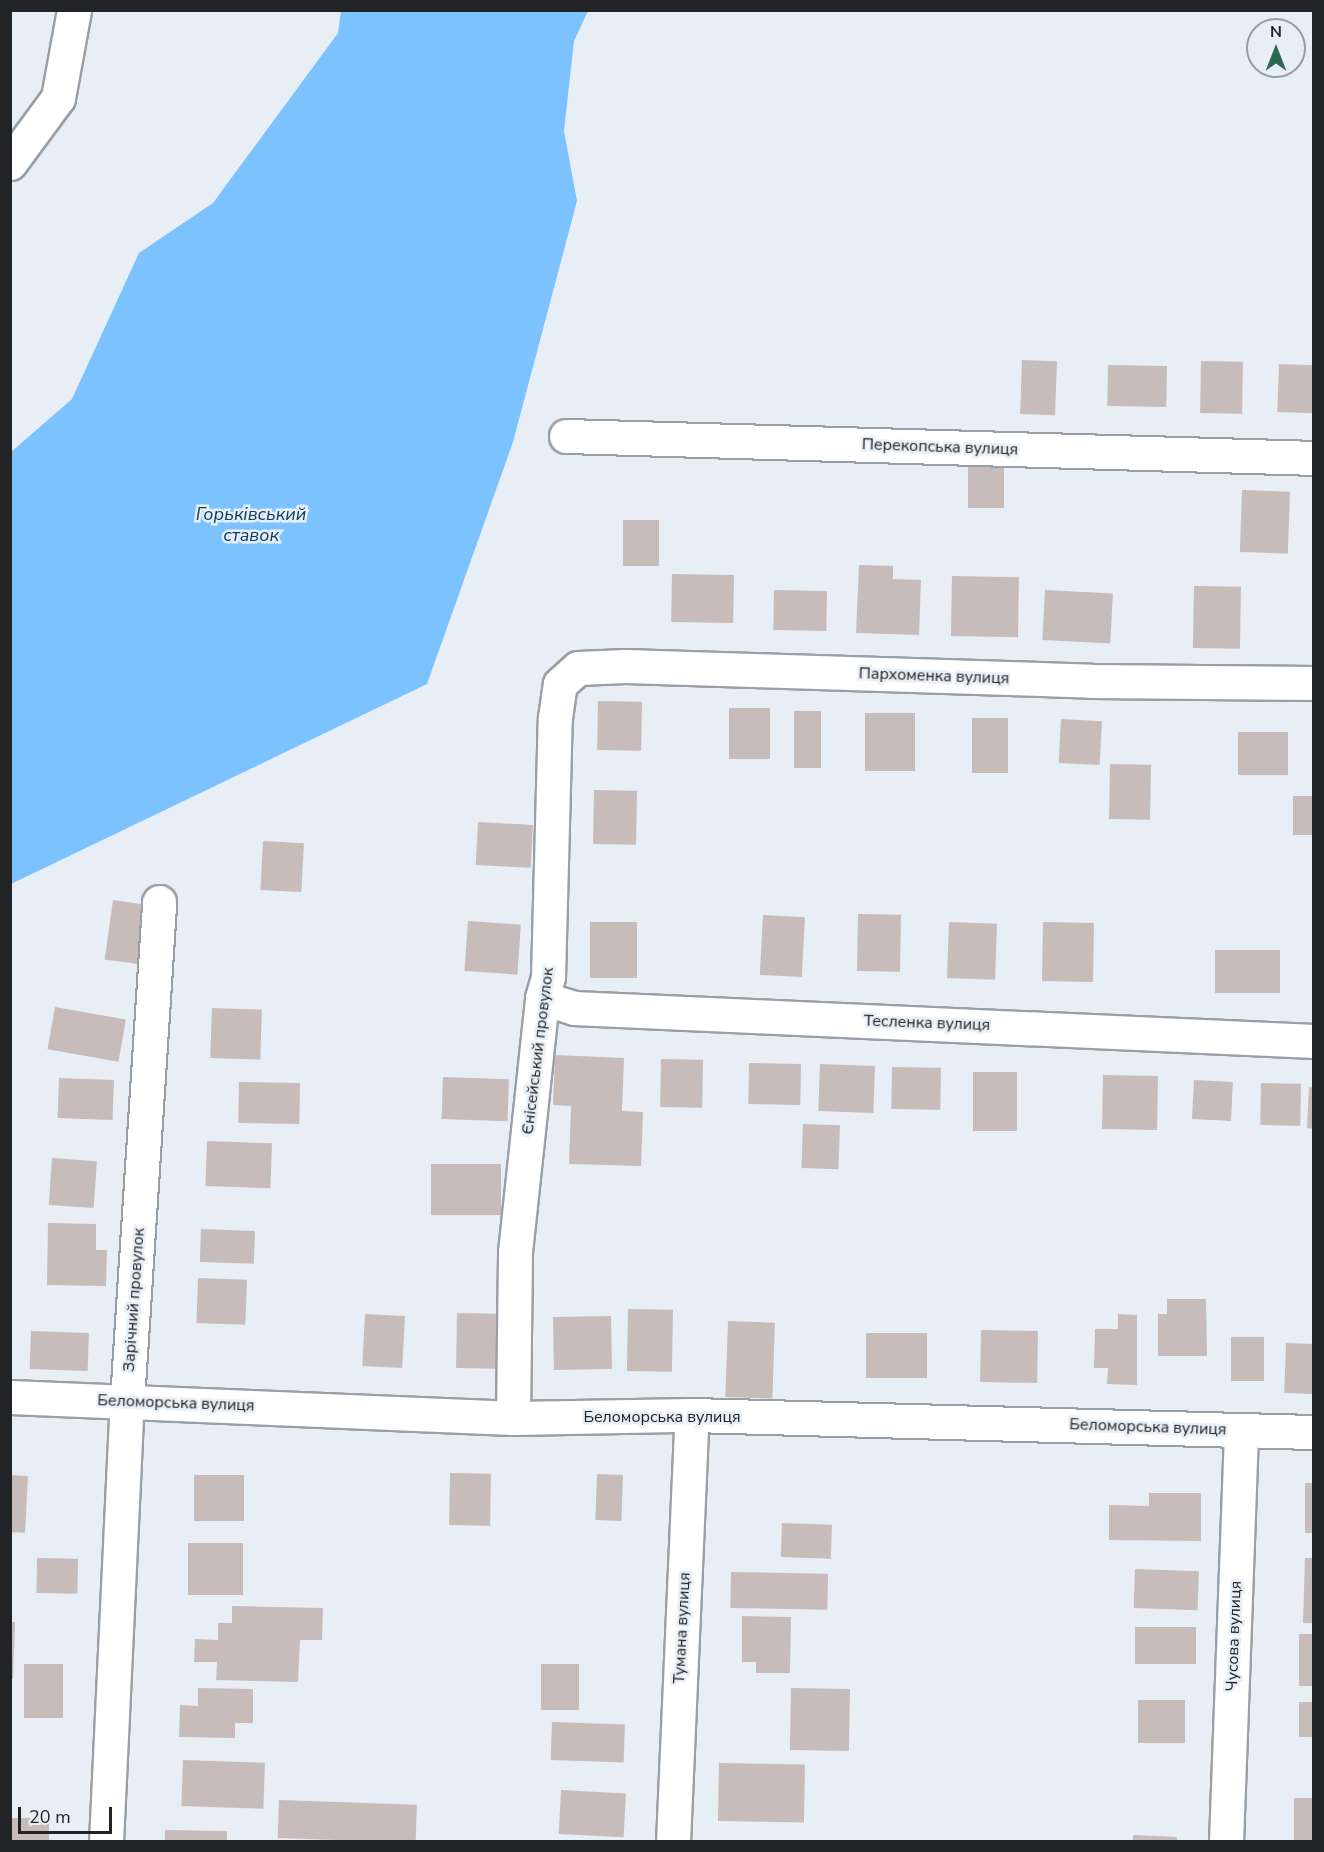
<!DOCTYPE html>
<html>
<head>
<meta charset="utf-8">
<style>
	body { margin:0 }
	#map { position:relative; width:1324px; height:1852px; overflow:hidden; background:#e8eef5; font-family:"Nunito Sans",sans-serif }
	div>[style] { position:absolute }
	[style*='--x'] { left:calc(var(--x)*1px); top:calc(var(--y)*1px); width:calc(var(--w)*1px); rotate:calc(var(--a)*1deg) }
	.water>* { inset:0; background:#7bc2fe }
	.building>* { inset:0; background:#c7bcba; transform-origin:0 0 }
	.roads { filter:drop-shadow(2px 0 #999fa6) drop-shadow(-2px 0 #999fa6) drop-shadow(0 2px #999fa6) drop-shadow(0 -2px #999fa6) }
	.minor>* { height:33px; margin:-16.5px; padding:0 16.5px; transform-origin:16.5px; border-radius:16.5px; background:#fff }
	span { translate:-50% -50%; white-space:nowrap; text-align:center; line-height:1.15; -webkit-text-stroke:5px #e8eef5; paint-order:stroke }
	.street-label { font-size:16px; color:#212326 }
	.water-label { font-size:18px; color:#063e64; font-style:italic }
	.frame { position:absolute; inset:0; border:12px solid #212326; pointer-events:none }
	.north { position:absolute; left:1246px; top:18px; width:60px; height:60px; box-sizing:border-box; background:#e8eef5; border:2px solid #989da2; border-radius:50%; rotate:0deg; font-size:16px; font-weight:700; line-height:24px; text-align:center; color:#212326 }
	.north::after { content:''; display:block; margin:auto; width:21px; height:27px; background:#2d6851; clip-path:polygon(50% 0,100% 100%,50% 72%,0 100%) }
	.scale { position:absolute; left:18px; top:1807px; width:94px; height:27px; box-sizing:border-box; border:3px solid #212326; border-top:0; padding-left:8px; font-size:18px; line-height:21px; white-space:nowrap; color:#212326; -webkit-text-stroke:4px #e8eef5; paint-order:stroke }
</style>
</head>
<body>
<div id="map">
	<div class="water">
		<div style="clip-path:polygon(341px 11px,588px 11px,574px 41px,564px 131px,577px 201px,513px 442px,427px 684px,11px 884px,11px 452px,72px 399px,139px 253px,213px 203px,338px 33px)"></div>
	</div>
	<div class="building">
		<div style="left:1022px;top:360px;width:35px;height:54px;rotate:2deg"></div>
		<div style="left:1201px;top:361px;width:42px;height:52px;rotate:1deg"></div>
		<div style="left:1279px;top:364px;width:35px;height:48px;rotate:2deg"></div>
		<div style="left:1108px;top:365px;width:59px;height:41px;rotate:1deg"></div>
		<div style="left:968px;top:467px;width:36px;height:41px"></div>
		<div style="left:1242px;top:490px;width:48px;height:62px;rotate:2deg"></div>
		<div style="left:623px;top:520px;width:36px;height:46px"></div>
		<div style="clip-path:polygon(859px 565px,893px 566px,893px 579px,921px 580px,919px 635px,856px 633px)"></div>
		<div style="left:672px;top:574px;width:62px;height:48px;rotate:1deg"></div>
		<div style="left:952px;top:576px;width:67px;height:60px;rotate:1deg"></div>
		<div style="left:1194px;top:586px;width:47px;height:62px;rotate:1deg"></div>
		<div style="left:774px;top:590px;width:53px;height:40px;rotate:1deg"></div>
		<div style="left:1045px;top:590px;width:68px;height:50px;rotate:3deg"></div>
		<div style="left:598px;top:701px;width:44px;height:49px;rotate:1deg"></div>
		<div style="left:729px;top:708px;width:41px;height:51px"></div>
		<div style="left:794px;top:711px;width:27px;height:57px"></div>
		<div style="left:865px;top:713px;width:50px;height:58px"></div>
		<div style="left:972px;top:718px;width:36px;height:55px"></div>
		<div style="left:1061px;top:719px;width:41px;height:44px;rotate:3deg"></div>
		<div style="left:1238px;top:732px;width:50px;height:43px"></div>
		<div style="left:1110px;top:764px;width:41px;height:55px;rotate:1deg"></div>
		<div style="left:594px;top:790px;width:43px;height:54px;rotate:1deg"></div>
		<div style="left:1293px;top:796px;width:21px;height:39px"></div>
		<div style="left:478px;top:822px;width:55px;height:43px;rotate:3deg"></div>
		<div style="left:263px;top:841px;width:41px;height:49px;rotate:3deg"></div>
		<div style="left:113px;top:900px;width:37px;height:60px;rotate:8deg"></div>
		<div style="left:858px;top:914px;width:43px;height:57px;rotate:1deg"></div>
		<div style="left:763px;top:915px;width:42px;height:60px;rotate:3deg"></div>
		<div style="left:468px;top:921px;width:53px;height:50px;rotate:4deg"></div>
		<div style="left:590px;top:922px;width:47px;height:56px"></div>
		<div style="left:949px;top:922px;width:48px;height:56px;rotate:2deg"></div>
		<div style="left:1043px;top:922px;width:51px;height:59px;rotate:1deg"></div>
		<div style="left:1215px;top:950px;width:65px;height:43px"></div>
		<div style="left:55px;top:1007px;width:72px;height:43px;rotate:10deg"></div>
		<div style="left:212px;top:1008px;width:50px;height:50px;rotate:2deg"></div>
		<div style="clip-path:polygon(555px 1055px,624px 1058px,622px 1111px,643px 1112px,641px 1166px,569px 1164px,571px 1106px,553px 1105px)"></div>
		<div style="left:661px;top:1059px;width:42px;height:48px;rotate:1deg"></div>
		<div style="left:749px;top:1063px;width:52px;height:41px;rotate:1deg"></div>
		<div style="left:820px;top:1064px;width:55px;height:47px;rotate:2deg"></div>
		<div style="left:892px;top:1067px;width:49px;height:42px;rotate:1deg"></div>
		<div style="left:973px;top:1072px;width:44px;height:59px"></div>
		<div style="left:1103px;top:1075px;width:55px;height:54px;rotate:1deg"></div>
		<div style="left:443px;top:1077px;width:66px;height:42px;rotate:2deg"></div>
		<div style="left:59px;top:1078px;width:55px;height:40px;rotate:2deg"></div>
		<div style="left:1194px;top:1080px;width:39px;height:39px;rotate:3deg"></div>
		<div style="left:239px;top:1082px;width:61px;height:41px;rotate:1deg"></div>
		<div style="left:1261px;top:1083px;width:40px;height:42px;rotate:1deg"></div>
		<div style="clip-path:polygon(1309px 1087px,1314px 1088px,1314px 1129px,1307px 1128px)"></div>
		<div style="left:803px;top:1124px;width:37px;height:44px;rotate:2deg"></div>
		<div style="left:207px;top:1141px;width:65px;height:45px;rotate:2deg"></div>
		<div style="left:52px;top:1158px;width:45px;height:47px;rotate:4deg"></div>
		<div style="left:431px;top:1164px;width:70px;height:51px"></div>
		<div style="clip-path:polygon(48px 1223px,96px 1224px,96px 1250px,107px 1250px,106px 1286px,47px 1285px)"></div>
		<div style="left:201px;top:1229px;width:54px;height:33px;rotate:2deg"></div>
		<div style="left:198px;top:1278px;width:49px;height:45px;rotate:2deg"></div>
		<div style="clip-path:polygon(1167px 1299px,1206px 1299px,1207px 1356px,1158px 1356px,1158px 1314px,1167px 1314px)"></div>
		<div style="left:628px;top:1309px;width:45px;height:62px;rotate:1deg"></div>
		<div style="left:457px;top:1313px;width:40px;height:55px;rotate:1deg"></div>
		<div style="left:365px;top:1314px;width:40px;height:52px;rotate:3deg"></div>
		<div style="clip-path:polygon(1118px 1314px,1137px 1315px,1137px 1385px,1107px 1384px,1108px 1368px,1094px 1368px,1095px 1329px,1118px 1329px)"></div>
		<div style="left:611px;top:1316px;width:53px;height:58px;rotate:89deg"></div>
		<div style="left:728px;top:1321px;width:47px;height:76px;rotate:2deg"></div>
		<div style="left:981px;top:1330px;width:57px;height:52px;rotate:1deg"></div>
		<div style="left:31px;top:1331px;width:58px;height:38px;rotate:2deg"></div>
		<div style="left:866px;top:1333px;width:61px;height:45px"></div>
		<div style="left:1231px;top:1337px;width:33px;height:44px"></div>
		<div style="left:1286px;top:1343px;width:28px;height:50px;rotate:2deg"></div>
		<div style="left:450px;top:1473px;width:41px;height:52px;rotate:1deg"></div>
		<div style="left:597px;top:1474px;width:26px;height:46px;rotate:2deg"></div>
		<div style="left:10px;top:1475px;width:18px;height:57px;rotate:3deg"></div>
		<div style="left:194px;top:1475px;width:50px;height:46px"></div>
		<div style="left:1305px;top:1483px;width:9px;height:50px"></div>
		<div style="clip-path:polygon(1149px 1493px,1201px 1493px,1201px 1541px,1109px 1540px,1109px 1505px,1149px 1506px)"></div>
		<div style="left:782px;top:1523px;width:50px;height:34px;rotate:2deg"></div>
		<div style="left:188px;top:1543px;width:55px;height:52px"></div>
		<div style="left:37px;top:1558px;width:41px;height:35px;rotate:1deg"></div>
		<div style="clip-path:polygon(1305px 1558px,1314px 1558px,1314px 1623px,1303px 1623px)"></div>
		<div style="left:1135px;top:1569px;width:64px;height:39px;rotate:2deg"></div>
		<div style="left:731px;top:1572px;width:97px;height:36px;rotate:1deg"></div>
		<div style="clip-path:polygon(232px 1606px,323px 1608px,322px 1640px,300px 1640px,298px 1682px,216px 1680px,217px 1662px,194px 1662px,195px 1639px,218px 1640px,218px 1623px,232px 1623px)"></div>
		<div style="clip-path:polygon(742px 1616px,791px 1617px,790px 1673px,756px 1673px,756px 1662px,742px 1662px)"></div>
		<div style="clip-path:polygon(10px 1622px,15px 1622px,13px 1679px,10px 1679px)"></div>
		<div style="left:1135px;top:1627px;width:61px;height:37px"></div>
		<div style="left:1299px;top:1634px;width:15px;height:52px"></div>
		<div style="left:24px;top:1664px;width:39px;height:54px"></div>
		<div style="left:541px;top:1664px;width:38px;height:46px"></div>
		<div style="clip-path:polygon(198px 1688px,253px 1689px,253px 1723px,235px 1723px,235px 1738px,179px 1737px,180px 1705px,198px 1706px)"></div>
		<div style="left:791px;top:1688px;width:59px;height:62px;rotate:1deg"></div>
		<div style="left:1138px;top:1700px;width:47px;height:43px"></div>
		<div style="left:1299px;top:1702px;width:15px;height:35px"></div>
		<div style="left:552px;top:1722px;width:73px;height:38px;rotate:2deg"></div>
		<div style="left:183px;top:1760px;width:82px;height:46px;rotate:2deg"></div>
		<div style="left:719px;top:1763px;width:86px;height:58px;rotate:1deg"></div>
		<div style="left:561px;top:1790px;width:65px;height:44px;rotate:3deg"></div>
		<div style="left:1294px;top:1798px;width:20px;height:44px"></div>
		<div style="left:279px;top:1800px;width:138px;height:38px;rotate:2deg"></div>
		<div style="left:10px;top:1818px;width:39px;height:24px"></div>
		<div style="left:165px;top:1830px;width:62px;height:12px;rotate:1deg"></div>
		<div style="clip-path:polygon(1133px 1835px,1177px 1837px,1177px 1842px,1133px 1842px)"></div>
	</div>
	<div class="roads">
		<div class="minor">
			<div style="--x:10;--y:163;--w:81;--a:-53.6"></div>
			<div style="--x:58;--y:98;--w:89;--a:-79.7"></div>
			<div style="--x:566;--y:436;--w:748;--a:1.68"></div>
			<div style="--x:542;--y:998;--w:34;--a:17"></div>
			<div style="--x:574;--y:1008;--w:741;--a:2.55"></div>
			<div style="--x:10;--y:1397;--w:503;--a:2.39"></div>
			<div style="--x:513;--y:1418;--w:179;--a:-1"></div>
			<div style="--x:692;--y:1415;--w:622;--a:1.57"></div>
			<div style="--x:513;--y:1418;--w:166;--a:-89.3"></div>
			<div style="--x:515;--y:1252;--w:255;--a:-83.9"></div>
			<div style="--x:542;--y:998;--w:22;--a:-74"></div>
			<div style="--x:548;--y:977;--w:259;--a:-88.5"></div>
			<div style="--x:555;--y:718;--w:34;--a:-82"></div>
			<div style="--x:560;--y:684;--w:24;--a:-42"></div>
			<div style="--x:578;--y:668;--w:47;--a:-2.4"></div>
			<div style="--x:625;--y:666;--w:467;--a:1.8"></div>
			<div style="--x:1092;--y:681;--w:222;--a:0.5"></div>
			<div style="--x:106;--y:1842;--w:442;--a:-87.3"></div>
			<div style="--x:127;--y:1400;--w:499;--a:-86.3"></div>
			<div style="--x:673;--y:1842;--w:427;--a:-87.5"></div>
			<div style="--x:1226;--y:1842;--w:412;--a:-87.9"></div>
		</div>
	</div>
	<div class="street-label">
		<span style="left:940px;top:447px;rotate:2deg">Перекопська вулиця</span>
		<span style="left:934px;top:676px;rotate:2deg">Пархоменка вулиця</span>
		<span style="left:927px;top:1023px;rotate:2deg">Тесленка вулиця</span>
		<span style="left:538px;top:1051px;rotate:-83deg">Єнісейський провулок</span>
		<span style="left:134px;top:1300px;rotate:-86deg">Зарічний провулок</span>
		<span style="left:176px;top:1403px;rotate:2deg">Беломорська вулиця</span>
		<span style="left:662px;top:1417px">Беломорська вулиця</span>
		<span style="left:1148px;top:1427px;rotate:2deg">Беломорська вулиця</span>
		<span style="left:682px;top:1628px;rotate:-87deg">Тумана вулиця</span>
		<span style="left:1234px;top:1636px;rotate:-88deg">Чусова вулиця</span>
	</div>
	<div class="water-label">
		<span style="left:251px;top:525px">Горьківський<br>ставок</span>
	</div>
	<div class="frame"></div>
	<div class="north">N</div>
	<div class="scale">20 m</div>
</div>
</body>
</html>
